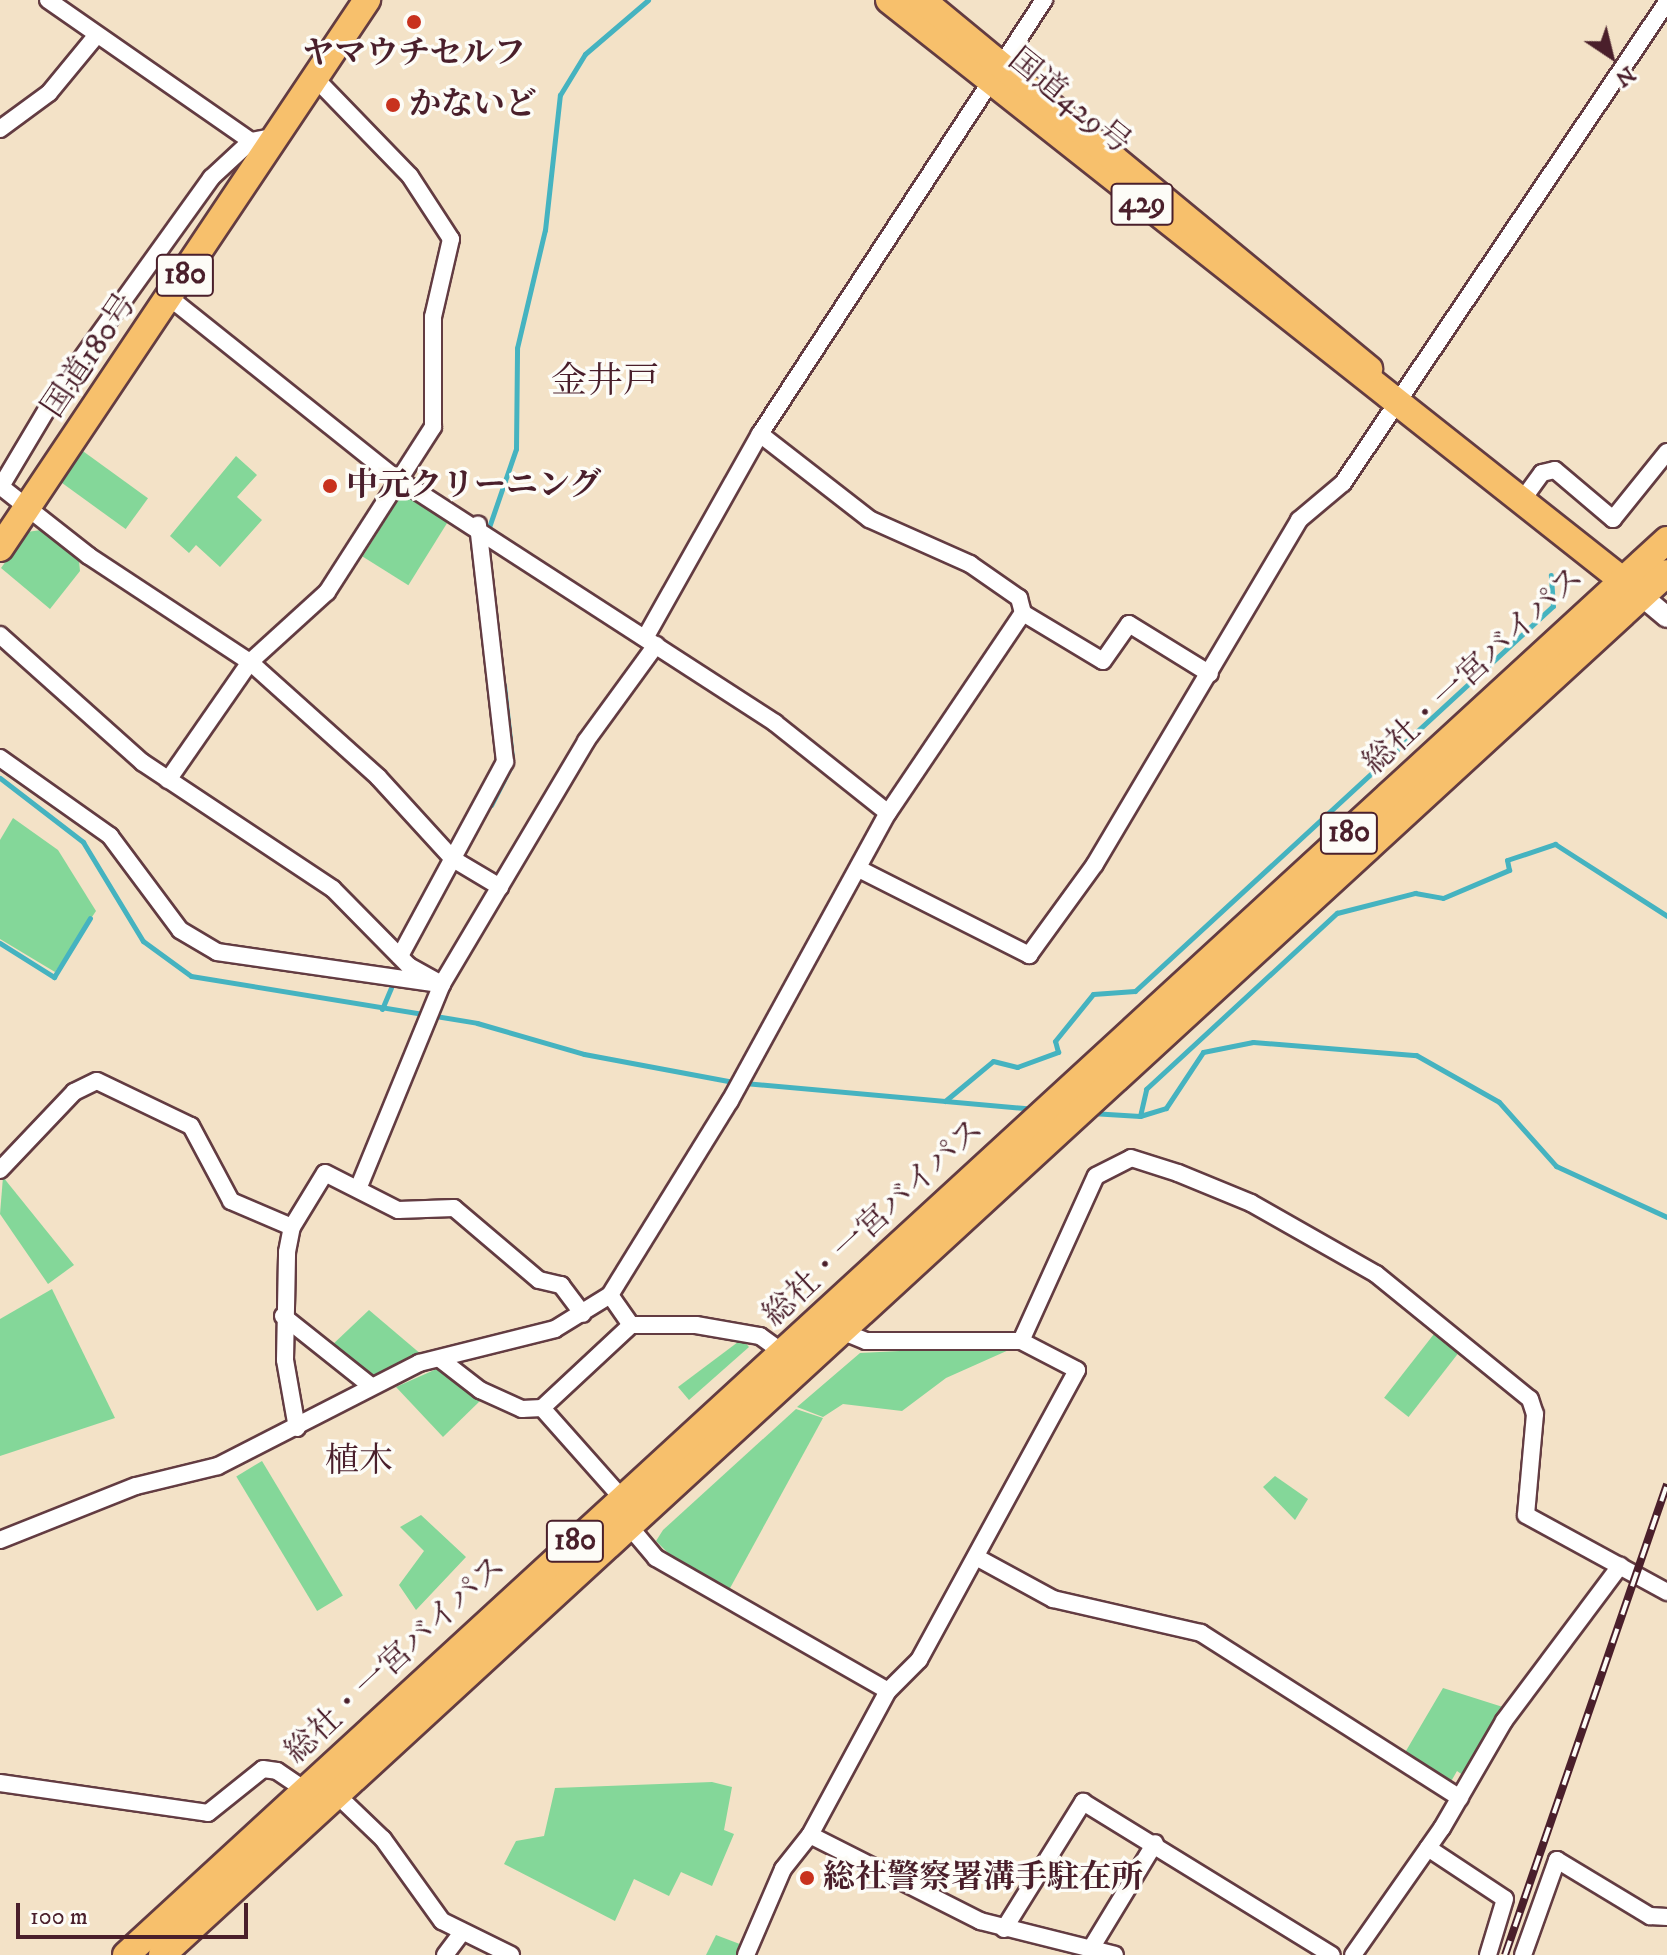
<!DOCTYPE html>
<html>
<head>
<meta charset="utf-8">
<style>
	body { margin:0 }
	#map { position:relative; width:1667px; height:1955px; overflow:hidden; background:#f3e2c7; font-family:"IM FELL DW Pica","Noto Serif JP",serif }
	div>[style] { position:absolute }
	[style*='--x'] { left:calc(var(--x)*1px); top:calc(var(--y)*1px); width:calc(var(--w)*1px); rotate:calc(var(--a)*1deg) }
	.green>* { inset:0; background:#84d799; transform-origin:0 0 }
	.stream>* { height:5px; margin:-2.5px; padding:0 2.5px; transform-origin:2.5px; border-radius:2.5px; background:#45b3c0 }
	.roads { filter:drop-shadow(2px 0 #633c42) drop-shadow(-2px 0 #633c42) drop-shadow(0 2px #633c42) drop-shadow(0 -2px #633c42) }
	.minor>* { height:16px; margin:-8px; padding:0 8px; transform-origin:8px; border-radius:8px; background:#fff }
	.tertiary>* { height:20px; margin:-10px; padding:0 10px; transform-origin:10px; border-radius:10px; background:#fff }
	.trunk>* { height:26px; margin:-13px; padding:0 13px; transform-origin:13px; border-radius:13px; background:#f7c06c }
	.rail>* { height:8px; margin-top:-4px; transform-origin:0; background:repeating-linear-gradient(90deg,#fdfcf7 0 15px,#4a1f2b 0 30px); box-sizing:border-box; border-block:2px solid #4a1f2b }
	.dots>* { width:22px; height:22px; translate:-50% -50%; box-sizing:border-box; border:4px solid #fdfcf7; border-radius:50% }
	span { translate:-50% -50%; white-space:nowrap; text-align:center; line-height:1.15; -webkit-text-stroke:7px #fdfcf7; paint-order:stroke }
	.shield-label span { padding:2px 6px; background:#fdfcf7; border:2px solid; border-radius:6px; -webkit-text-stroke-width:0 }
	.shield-label { font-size:30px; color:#4a1f2b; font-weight:700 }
	.poi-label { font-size:32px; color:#4a1f2b; font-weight:700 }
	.left { translate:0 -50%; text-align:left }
	.street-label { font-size:32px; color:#4a1f2b }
	.neighbourhood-label { font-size:34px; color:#4a1f2b }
	.quarter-label { font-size:36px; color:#4a1f2b }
	.north { position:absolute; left:1571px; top:16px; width:80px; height:80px; -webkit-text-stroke:6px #fdfcf7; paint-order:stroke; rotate:145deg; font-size:22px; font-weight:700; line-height:32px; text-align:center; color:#4a1f2b }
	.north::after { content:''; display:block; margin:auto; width:28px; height:36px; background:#4a1f2b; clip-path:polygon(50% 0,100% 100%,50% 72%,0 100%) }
	.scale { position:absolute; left:16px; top:1903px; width:232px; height:36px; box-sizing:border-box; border:4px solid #4a1f2b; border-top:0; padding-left:10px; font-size:24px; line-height:28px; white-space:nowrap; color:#4a1f2b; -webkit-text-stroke:6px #fdfcf7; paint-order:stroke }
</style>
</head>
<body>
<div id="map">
	<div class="green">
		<div style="left:80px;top:449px;width:84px;height:38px;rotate:36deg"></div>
		<div style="clip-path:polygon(236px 456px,257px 475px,237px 497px,262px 520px,220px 567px,196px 545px,189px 553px,170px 536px)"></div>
		<div style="left:406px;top:487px;width:54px;height:82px;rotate:32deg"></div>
		<div style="clip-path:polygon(41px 530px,79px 561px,80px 571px,50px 609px,1px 568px,27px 532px)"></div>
		<div style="clip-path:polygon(13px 818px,58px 850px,96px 911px,55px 972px,0 939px,0 840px)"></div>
		<div style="clip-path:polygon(3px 1177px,74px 1265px,48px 1284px,0 1214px)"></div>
		<div style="clip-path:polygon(52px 1289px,115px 1418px,0 1456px,0 1319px)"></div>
		<div style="clip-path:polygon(369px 1310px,422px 1355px,370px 1381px,330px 1347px)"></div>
		<div style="left:1434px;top:1334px;width:31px;height:81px;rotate:38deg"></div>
		<div style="clip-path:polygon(742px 1339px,749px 1347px,689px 1400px,678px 1387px)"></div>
		<div style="clip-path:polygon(999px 1346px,1011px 1349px,946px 1378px,902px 1411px,843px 1404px,823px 1417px,797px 1407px,860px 1353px)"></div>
		<div style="clip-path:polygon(441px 1367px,483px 1398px,443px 1437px,396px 1387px)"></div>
		<div style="clip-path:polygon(796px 1409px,823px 1418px,729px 1590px,668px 1553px,656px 1541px,663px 1530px)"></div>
		<div style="left:262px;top:1461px;width:157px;height:30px;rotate:59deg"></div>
		<div style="clip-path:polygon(1275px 1476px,1308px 1499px,1295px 1520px,1263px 1487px)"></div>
		<div style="clip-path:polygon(421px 1515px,466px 1557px,416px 1610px,399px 1585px,424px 1551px,400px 1527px)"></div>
		<div style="clip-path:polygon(1443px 1688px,1506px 1708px,1464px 1776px,1457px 1771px,1449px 1785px,1403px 1756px)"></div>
		<div style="clip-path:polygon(712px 1782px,732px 1787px,724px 1830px,734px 1834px,712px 1886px,681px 1872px,669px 1896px,634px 1879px,615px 1921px,504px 1864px,516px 1841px,544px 1836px,555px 1788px)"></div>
		<div style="clip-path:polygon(716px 1935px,745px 1946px,741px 1955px,706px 1955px)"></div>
	</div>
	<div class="stream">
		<div style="--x:487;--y:533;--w:89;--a:-71"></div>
		<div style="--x:516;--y:449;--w:101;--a:-89.4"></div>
		<div style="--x:517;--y:348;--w:121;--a:-76.7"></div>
		<div style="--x:545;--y:230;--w:136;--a:-83.7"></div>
		<div style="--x:560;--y:95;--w:48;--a:-58.6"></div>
		<div style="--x:585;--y:54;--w:83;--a:-40.6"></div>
		<div style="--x:504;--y:685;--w:73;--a:83.7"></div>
		<div style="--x:0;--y:778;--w:105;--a:37.6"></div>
		<div style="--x:83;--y:842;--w:116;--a:58.8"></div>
		<div style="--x:143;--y:941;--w:59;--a:36.1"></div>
		<div style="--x:191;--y:976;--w:290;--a:9.3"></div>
		<div style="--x:477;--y:1023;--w:111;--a:16.2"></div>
		<div style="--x:584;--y:1054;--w:152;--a:10.6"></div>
		<div style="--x:733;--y:1082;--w:301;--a:5.1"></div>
		<div style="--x:491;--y:805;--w:42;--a:-62.8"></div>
		<div style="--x:0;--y:943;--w:64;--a:32.2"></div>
		<div style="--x:54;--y:977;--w:69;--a:-58.6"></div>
		<div style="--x:382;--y:1009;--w:23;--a:-67"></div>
		<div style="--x:945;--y:1101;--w:62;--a:-39.8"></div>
		<div style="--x:993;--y:1061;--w:25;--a:14"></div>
		<div style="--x:1017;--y:1067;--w:44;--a:-20.1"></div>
		<div style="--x:1058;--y:1052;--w:11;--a:-105"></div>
		<div style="--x:1055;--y:1041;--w:60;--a:-51"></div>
		<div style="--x:1093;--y:994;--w:42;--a:-4.1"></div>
		<div style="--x:1135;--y:991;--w:568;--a:-42.65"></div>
		<div style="--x:1553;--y:606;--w:31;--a:-94"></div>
		<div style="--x:1091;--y:1113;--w:49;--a:3.5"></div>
		<div style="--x:1140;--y:1116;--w:27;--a:-17"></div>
		<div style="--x:1166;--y:1108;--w:67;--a:-56.5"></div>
		<div style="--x:1203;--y:1052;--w:51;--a:-11.3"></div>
		<div style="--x:1253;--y:1042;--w:164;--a:4.6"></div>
		<div style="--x:1416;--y:1055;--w:95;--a:29.5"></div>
		<div style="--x:1499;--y:1102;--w:86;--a:48.3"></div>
		<div style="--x:1556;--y:1166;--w:122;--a:24.7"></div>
		<div style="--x:1140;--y:1116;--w:28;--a:-77"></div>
		<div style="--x:1146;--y:1089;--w:260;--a:-42.7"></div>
		<div style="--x:1337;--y:913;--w:81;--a:-14.4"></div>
		<div style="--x:1415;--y:893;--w:28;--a:10"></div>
		<div style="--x:1443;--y:898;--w:72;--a:-23"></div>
		<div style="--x:1509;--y:870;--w:10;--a:-101"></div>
		<div style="--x:1507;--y:860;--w:51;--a:-18.4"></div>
		<div style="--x:1555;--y:844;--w:133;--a:32.7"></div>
	</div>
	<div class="roads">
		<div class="minor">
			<div style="--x:48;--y:0;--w:247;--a:34.8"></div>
			<div style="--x:0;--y:129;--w:61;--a:-36.3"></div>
			<div style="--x:49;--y:93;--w:74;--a:-50.5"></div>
			<div style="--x:170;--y:298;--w:284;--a:38.6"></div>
			<div style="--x:392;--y:475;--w:456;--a:32.9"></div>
			<div style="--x:775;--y:723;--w:144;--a:38.5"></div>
			<div style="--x:760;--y:434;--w:138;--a:37.9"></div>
			<div style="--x:869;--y:519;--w:111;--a:24"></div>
			<div style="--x:970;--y:564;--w:60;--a:34.8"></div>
			<div style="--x:1019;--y:598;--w:16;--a:75"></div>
			<div style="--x:1023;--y:613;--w:93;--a:31"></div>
			<div style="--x:1103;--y:661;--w:45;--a:-54.9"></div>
			<div style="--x:1129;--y:624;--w:95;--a:31.7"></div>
			<div style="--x:0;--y:486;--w:113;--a:38.2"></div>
			<div style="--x:89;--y:556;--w:193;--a:33.4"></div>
			<div style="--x:250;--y:662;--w:172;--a:41.9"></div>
			<div style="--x:378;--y:777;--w:111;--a:47.6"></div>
			<div style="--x:453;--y:859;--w:55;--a:30.8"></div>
			<div style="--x:0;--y:488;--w:109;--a:-59.2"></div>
			<div style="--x:56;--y:394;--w:266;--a:-54.3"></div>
			<div style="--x:211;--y:178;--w:54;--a:-42.8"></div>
			<div style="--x:251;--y:141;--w:25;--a:-11"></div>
			<div style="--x:1523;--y:499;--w:32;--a:-54"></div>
			<div style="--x:1542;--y:473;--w:13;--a:-13"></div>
			<div style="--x:1555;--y:470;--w:76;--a:40.2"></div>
			<div style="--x:1613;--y:519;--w:86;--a:-51.1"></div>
			<div style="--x:0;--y:635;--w:191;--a:41.8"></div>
			<div style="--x:142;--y:762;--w:229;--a:33.6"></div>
			<div style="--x:333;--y:889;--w:108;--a:45.4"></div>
			<div style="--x:409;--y:966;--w:38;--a:29"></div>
			<div style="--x:645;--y:638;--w:234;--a:-60.6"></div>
			<div style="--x:760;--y:434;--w:519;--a:-56.8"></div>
			<div style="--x:0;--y:758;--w:135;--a:35.3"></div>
			<div style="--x:110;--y:836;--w:117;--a:53.3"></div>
			<div style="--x:180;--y:930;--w:43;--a:30.7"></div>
			<div style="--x:217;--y:952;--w:218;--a:8.2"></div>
			<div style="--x:168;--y:780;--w:144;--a:-55.2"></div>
			<div style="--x:250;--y:662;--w:104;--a:-42.3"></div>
			<div style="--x:327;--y:592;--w:196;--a:-57.3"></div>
			<div style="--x:433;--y:427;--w:110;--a:-90"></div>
			<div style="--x:433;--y:317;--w:80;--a:-77"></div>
			<div style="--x:451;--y:239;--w:75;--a:-123.1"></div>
			<div style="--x:410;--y:176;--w:136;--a:-134.1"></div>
			<div style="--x:859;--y:869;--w:191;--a:26.8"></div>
			<div style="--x:1029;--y:955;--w:112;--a:-54"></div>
			<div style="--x:1095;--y:864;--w:400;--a:-59.3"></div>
			<div style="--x:1299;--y:520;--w:57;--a:-40.1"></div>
			<div style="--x:1343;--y:483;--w:580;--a:-56.04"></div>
			<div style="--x:400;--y:956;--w:221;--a:-61.6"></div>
			<div style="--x:505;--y:762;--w:239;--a:-96.5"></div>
			<div style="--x:0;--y:1170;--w:108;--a:-46.5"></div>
			<div style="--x:74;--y:1092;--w:25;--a:-26"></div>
			<div style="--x:97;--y:1081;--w:104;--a:25.6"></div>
			<div style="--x:191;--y:1126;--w:85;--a:61.9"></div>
			<div style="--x:231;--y:1201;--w:66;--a:23.1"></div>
			<div style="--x:360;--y:1184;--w:216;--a:-67.7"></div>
			<div style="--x:442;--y:984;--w:282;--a:-59.3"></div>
			<div style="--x:586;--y:741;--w:119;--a:-53.9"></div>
			<div style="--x:610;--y:1295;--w:37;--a:55"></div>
			<div style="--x:631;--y:1325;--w:65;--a:0"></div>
			<div style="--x:696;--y:1325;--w:65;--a:9.8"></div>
			<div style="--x:760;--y:1336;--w:29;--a:36"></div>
			<div style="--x:283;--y:1316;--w:112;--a:38.5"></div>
			<div style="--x:1021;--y:1341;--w:181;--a:-65.6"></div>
			<div style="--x:1096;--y:1176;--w:39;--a:-27"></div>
			<div style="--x:1131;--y:1158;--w:49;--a:17.7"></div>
			<div style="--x:1178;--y:1173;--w:79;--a:22.3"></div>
			<div style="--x:1251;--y:1203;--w:144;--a:29.6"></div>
			<div style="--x:1376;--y:1274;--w:198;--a:39.1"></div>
			<div style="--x:1530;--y:1399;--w:16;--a:72"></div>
			<div style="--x:1535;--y:1414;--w:101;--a:95.1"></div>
			<div style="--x:1526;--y:1515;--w:161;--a:28.6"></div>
			<div style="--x:440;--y:1359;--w:51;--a:37.8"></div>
			<div style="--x:480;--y:1390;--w:46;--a:24.3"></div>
			<div style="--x:522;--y:1409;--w:20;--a:-3"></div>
			<div style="--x:542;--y:1408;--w:120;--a:48.4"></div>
			<div style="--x:622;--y:1498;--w:29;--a:76"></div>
			<div style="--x:629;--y:1526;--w:42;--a:49.8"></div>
			<div style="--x:656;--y:1558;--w:267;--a:29.8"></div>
			<div style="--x:542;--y:1408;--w:122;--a:-43"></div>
			<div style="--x:297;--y:1428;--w:69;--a:-100"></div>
			<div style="--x:285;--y:1360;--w:108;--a:-88.9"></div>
			<div style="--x:287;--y:1252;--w:25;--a:-79"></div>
			<div style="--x:292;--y:1227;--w:63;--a:-58.6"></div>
			<div style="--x:325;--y:1173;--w:82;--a:26.9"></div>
			<div style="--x:398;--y:1210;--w:56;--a:-2"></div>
			<div style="--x:454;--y:1208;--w:111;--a:40.3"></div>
			<div style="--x:539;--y:1280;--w:23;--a:13"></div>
			<div style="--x:561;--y:1285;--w:36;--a:53"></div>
			<div style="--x:0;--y:1540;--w:146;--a:-21.7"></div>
			<div style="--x:136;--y:1486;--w:84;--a:-13.7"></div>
			<div style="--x:218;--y:1466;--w:226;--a:-27.1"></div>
			<div style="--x:419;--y:1363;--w:140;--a:-14"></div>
			<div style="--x:555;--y:1329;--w:65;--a:-31.7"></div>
			<div style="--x:610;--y:1295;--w:228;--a:-58.3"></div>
			<div style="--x:730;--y:1101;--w:328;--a:-61.3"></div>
			<div style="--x:888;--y:813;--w:241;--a:-56"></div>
			<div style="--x:976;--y:1557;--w:88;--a:28.6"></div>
			<div style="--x:1053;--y:1599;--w:152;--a:12.9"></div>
			<div style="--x:1201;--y:1633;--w:307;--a:32.5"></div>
			<div style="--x:0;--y:1783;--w:210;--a:8.2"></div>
			<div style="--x:208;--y:1813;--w:70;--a:-38.7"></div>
			<div style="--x:263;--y:1769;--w:14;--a:8"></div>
			<div style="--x:277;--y:1771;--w:34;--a:34"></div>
			<div style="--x:305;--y:1790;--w:31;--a:7"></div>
			<div style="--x:336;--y:1794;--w:65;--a:43.8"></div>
			<div style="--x:383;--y:1839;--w:101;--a:54.3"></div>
			<div style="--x:442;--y:1921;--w:77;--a:26.2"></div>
			<div style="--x:810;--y:1835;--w:191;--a:26.8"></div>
			<div style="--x:980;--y:1921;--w:139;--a:14.1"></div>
			<div style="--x:1428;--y:1848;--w:92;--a:33.5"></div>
			<div style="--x:1505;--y:1899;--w:59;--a:106.9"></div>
			<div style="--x:1004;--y:1929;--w:150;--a:-58.1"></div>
			<div style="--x:1083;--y:1802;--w:292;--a:31.6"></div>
			<div style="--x:1090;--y:1950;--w:125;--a:-58.7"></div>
			<div style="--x:445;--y:1955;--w:25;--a:-53"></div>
			<div style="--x:746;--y:1955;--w:94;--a:-66.7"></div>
			<div style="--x:783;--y:1869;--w:43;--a:-51.5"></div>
			<div style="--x:810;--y:1835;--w:164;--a:-61.6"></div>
			<div style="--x:888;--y:1691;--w:44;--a:-45"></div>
			<div style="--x:919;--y:1660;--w:330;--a:-61.4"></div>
			<div style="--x:1077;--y:1370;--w:63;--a:-152.6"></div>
			<div style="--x:1021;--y:1341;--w:155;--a:180"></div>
			<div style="--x:866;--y:1341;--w:27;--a:-158"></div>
			<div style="--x:1353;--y:1955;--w:155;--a:-55"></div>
			<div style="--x:1442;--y:1828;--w:124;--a:-59.9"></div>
			<div style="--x:1504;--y:1721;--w:194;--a:-53.2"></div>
			<div style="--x:1523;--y:1955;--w:101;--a:-70.3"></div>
			<div style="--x:1557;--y:1860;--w:109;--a:31.1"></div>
			<div style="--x:1650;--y:1916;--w:17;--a:3"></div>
		</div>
		<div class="tertiary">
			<div style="--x:1643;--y:597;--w:31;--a:40"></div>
		</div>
		<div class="trunk">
			<div style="--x:889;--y:0;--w:953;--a:38.35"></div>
			<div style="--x:922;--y:0;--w:580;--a:39.54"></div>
			<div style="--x:0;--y:548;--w:660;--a:-56.19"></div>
			<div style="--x:126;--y:1955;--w:2092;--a:-42.56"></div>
			<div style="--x:162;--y:1955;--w:2043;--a:-42.56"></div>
		</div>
	</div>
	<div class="rail">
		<div style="--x:1505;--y:1955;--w:498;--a:-71"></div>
	</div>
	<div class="dots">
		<div style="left:414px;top:22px;background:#c8321e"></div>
		<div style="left:393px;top:105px;background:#c8321e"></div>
		<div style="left:330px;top:486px;background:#c8321e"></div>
		<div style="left:807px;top:1878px;background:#c8321e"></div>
	</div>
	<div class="shield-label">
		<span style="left:1142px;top:204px">429</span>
		<span style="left:185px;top:275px">180</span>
		<span style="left:1349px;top:833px">180</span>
		<span style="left:575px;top:1541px">180</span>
	</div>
	<div class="poi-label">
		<span style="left:414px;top:54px">ヤマウチセルフ</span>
		<span class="left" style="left:409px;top:105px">かないど</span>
		<span class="left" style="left:346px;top:486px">中元クリーニング</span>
		<span class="left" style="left:823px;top:1878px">総社警察署溝手駐在所</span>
	</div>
	<div class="street-label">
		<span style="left:1069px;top:102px;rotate:39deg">国道429号</span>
		<span style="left:90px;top:356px;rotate:-56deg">国道180号</span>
		<span style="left:1474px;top:671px;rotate:-43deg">総社・一宮バイパス</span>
		<span style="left:874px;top:1223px;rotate:-43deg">総社・一宮バイパス</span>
		<span style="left:396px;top:1660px;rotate:-43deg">総社・一宮バイパス</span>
	</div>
	<div class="neighbourhood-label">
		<span style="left:359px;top:1462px">植木</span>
	</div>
	<div class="quarter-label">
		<span style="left:605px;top:382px">金井戸</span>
	</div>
	<div class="north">N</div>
	<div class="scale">100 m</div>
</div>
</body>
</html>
